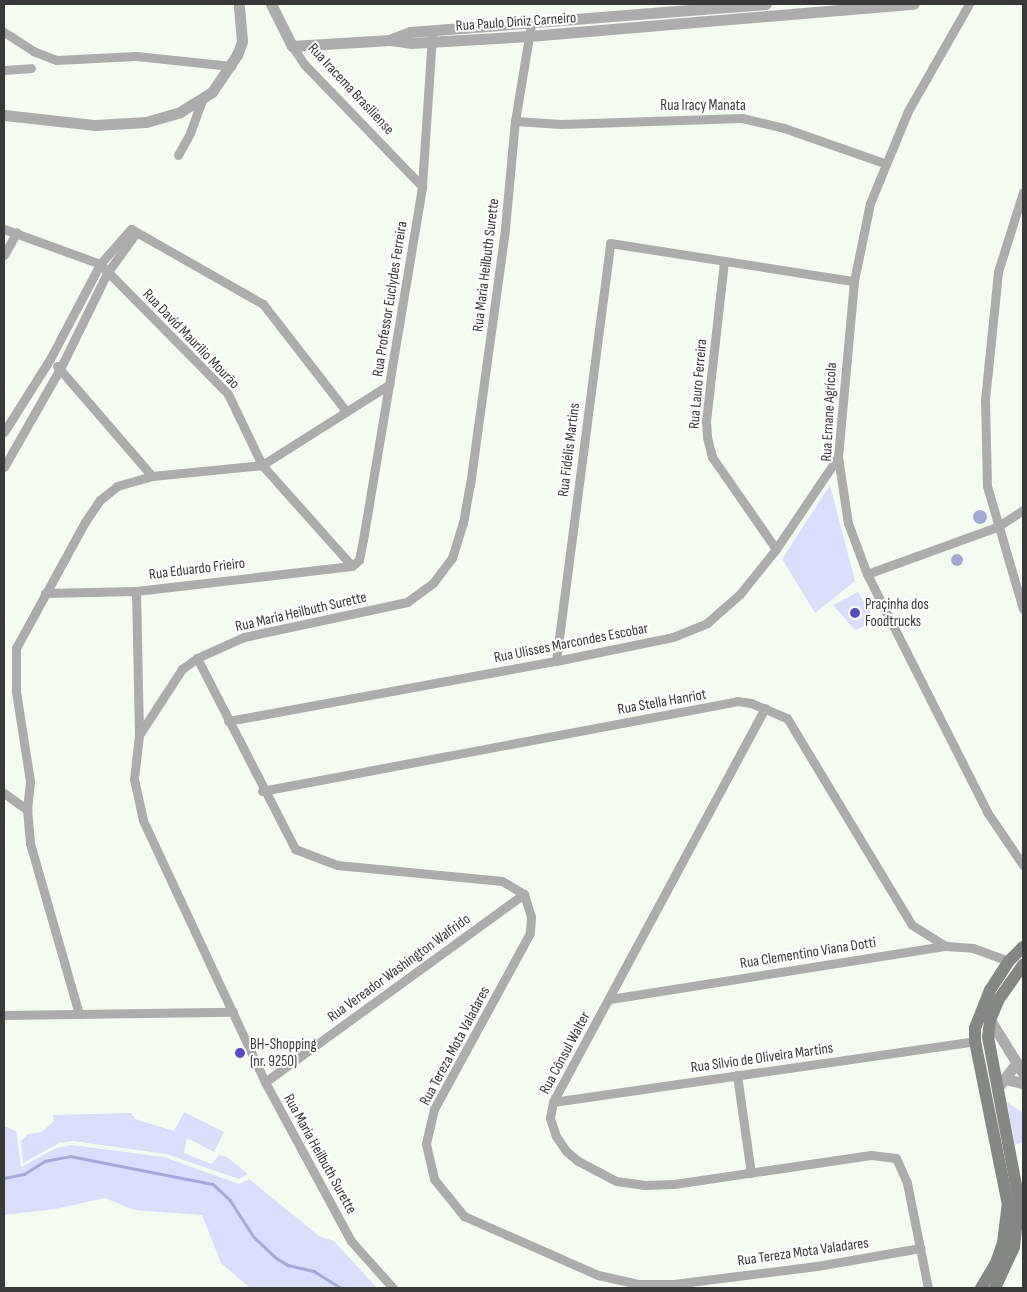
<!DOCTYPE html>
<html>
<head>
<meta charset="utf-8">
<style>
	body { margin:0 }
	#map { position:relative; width:1027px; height:1292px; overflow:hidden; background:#f4fcf2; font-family:"Sofia Sans Condensed",sans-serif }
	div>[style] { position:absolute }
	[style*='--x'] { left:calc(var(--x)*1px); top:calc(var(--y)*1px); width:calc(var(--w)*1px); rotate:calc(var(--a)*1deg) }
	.green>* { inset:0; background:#daddfc }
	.water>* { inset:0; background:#a5a9d5 }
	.round { border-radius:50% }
	.stream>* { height:2.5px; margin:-1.25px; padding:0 1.25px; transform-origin:1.25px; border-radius:1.25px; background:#a5a9d5 }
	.minor>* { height:9px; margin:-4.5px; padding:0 4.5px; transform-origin:4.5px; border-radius:4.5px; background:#aaada9 }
	.tertiary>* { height:11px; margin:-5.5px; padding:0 5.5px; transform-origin:5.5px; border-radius:5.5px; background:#aaada9 }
	.secondary>* { height:12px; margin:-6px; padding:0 6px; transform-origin:6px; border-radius:6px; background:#848882 }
	.dots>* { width:14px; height:14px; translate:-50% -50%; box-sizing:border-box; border:2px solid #fff; border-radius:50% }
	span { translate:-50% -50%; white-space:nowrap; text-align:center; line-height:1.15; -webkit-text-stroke:4px #fff; paint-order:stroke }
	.street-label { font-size:15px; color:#373a36 }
	.poi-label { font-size:15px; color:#373a36 }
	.left { translate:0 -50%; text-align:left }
	.frame { position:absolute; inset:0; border:5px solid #373a36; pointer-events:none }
</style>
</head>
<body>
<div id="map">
	<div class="green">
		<div style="clip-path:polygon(830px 485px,855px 581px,815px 613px,782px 559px)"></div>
		<div style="clip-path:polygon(858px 592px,875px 622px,855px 630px,833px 605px)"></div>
		<div style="clip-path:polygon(1007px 1102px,1023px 1113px,1023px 1142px,1015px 1145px)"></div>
		<div style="clip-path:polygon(184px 1112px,224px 1132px,214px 1152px,187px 1138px,184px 1153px,212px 1164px,219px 1155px,227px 1157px,248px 1174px,239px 1179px,166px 1154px,73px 1141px,59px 1143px,23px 1163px,21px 1141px,28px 1134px,42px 1132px,54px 1121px,53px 1115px,131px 1113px,135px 1119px,174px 1131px)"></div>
		<div style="clip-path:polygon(4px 1126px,16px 1131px,21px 1167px,56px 1148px,72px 1145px,164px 1157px,239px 1184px,249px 1179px,319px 1236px,334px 1241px,377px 1288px,250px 1288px,221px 1263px,202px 1215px,134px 1210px,105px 1198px,55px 1209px,4px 1215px)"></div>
	</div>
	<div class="water">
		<div class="round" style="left:973px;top:510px;width:14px;height:14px"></div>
		<div class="round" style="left:951px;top:554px;width:12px;height:12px"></div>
	</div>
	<div class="stream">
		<div style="--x:4;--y:1178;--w:20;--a:-11"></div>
		<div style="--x:24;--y:1174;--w:25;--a:-32"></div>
		<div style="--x:45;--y:1161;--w:25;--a:-11"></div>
		<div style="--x:70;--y:1156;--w:146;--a:11.1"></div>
		<div style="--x:213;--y:1184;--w:23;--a:43"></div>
		<div style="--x:230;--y:1200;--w:44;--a:57"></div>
		<div style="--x:254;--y:1237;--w:33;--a:43"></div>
		<div style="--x:278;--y:1259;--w:12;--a:31"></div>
		<div style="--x:288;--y:1265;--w:27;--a:13"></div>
		<div style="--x:314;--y:1271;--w:32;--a:32"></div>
	</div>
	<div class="minor">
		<div style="--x:969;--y:4;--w:123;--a:119.7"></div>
		<div style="--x:908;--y:111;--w:100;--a:112.4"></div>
		<div style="--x:870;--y:203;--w:80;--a:101.6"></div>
		<div style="--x:854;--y:281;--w:177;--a:95.2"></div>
		<div style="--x:838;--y:457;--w:67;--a:81.4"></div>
		<div style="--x:848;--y:523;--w:54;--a:69.6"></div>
		<div style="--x:867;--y:574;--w:267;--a:63.2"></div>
		<div style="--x:987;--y:812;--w:64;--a:55.8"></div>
		<div style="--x:4;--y:32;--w:35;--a:33"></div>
		<div style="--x:33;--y:51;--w:25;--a:21"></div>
		<div style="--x:56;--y:60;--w:80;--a:-2.9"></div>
		<div style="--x:136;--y:56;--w:96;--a:6"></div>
		<div style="--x:292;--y:46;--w:22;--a:56"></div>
		<div style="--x:304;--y:64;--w:170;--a:46"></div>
		<div style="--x:4;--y:70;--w:27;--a:-4"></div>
		<div style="--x:515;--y:121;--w:46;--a:3.7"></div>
		<div style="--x:561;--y:124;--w:181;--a:-1.9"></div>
		<div style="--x:742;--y:118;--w:43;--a:13.4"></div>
		<div style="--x:784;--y:128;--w:106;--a:19.3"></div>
		<div style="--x:178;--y:155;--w:25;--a:-61"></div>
		<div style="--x:190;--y:133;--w:35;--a:-70"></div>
		<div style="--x:1023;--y:192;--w:84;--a:107.4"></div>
		<div style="--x:998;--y:272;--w:128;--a:95.8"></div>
		<div style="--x:985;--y:399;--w:87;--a:88.7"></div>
		<div style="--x:987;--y:486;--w:128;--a:73.7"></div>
		<div style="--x:4;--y:229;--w:102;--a:20"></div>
		<div style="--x:100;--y:264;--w:182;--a:45.4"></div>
		<div style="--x:228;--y:394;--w:79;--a:64.4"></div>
		<div style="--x:262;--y:465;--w:135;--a:48.3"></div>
		<div style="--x:4;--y:255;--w:26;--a:-61"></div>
		<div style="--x:724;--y:261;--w:161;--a:96.4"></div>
		<div style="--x:706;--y:421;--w:16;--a:86"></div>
		<div style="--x:707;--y:437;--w:21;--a:76"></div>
		<div style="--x:712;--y:457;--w:112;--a:55.2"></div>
		<div style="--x:57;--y:366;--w:145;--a:49.2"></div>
		<div style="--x:4;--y:432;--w:86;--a:-57.8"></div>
		<div style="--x:50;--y:359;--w:107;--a:-62.2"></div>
		<div style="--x:100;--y:264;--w:47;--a:-48.5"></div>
		<div style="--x:131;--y:229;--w:152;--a:29.6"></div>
		<div style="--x:263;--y:304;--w:135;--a:52.2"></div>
		<div style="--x:4;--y:467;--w:113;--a:-60.3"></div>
		<div style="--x:60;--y:369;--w:107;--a:-63.9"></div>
		<div style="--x:107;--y:273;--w:49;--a:-54.1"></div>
		<div style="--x:352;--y:566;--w:9;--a:-41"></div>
		<div style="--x:359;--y:560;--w:20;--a:-79"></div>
		<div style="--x:363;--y:540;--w:359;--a:-80.5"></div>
		<div style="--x:422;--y:186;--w:151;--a:-86.2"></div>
		<div style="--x:867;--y:574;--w:138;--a:-19.9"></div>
		<div style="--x:997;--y:527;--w:31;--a:-33"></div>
		<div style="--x:136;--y:591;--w:144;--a:88.8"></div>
		<div style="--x:45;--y:593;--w:91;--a:-1.3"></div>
		<div style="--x:136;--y:591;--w:217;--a:-6.6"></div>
		<div style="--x:197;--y:658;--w:215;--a:62.8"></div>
		<div style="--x:295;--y:849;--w:45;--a:20.9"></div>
		<div style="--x:337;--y:865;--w:166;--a:5.5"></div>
		<div style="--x:502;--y:881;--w:26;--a:31"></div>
		<div style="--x:524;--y:894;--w:24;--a:73"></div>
		<div style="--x:531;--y:917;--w:16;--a:94"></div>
		<div style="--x:530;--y:933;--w:200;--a:118.6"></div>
		<div style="--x:434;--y:1109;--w:36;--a:103"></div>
		<div style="--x:426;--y:1144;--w:36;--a:77"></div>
		<div style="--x:434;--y:1179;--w:48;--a:51"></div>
		<div style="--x:464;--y:1216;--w:146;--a:23.8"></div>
		<div style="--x:598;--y:1275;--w:41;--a:12.7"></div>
		<div style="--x:638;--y:1284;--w:36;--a:0"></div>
		<div style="--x:674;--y:1284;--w:144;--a:-7.2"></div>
		<div style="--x:817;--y:1266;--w:105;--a:-9.9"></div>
		<div style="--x:556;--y:661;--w:421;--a:-82.6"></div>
		<div style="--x:610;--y:243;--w:247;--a:8.9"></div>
		<div style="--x:765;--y:708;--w:447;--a:118.3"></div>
		<div style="--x:553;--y:1102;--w:16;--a:101"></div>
		<div style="--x:550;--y:1118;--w:19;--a:72"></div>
		<div style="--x:556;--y:1136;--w:18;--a:56"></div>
		<div style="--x:566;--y:1151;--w:16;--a:40"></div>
		<div style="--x:578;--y:1161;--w:43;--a:27.8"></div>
		<div style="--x:616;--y:1181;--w:29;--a:8"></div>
		<div style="--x:645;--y:1185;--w:29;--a:-2"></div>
		<div style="--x:674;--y:1184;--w:199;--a:-8.4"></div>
		<div style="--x:871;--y:1155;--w:25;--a:7"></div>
		<div style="--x:896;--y:1158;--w:27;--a:66"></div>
		<div style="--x:907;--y:1183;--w:107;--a:78.7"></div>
		<div style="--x:228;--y:721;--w:333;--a:-10.4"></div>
		<div style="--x:556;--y:661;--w:119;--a:-11.6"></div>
		<div style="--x:673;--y:637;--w:37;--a:-22"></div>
		<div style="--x:707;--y:623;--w:44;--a:-41.3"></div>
		<div style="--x:740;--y:594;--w:58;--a:-51.3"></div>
		<div style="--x:776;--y:549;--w:111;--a:-56"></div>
		<div style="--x:262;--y:791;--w:483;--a:-10.7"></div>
		<div style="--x:737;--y:701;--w:14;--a:8"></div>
		<div style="--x:751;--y:703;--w:39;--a:23"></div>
		<div style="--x:787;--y:718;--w:242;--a:58.9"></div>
		<div style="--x:912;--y:925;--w:40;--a:32"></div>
		<div style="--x:4;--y:793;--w:29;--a:36"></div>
		<div style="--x:610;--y:999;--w:340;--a:-9"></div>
		<div style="--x:946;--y:946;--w:27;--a:4"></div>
		<div style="--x:973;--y:948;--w:38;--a:20"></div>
		<div style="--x:79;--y:1014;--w:178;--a:-106"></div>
		<div style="--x:30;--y:843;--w:33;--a:-95"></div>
		<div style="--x:27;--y:810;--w:29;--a:-84"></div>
		<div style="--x:30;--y:781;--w:90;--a:-98.9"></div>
		<div style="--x:16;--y:692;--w:44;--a:-90"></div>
		<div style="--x:16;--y:648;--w:144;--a:-61.3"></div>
		<div style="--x:85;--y:522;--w:27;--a:-56"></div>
		<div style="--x:100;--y:500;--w:22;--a:-39"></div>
		<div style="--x:117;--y:486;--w:36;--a:-16"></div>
		<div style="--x:152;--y:476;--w:111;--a:-5.7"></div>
		<div style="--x:262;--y:465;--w:151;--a:-32.3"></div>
		<div style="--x:4;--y:1015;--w:229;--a:-0.8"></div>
		<div style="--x:737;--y:1075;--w:99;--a:81.9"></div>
		<div style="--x:265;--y:1082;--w:320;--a:-36"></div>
		<div style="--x:553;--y:1102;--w:426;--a:-8.2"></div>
		<div style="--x:393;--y:1288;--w:63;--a:-131.8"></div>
		<div style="--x:351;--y:1241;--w:181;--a:-118.4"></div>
		<div style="--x:265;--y:1082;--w:289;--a:-115"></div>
		<div style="--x:143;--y:820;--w:42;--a:-102.4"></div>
		<div style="--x:134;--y:779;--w:44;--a:-83.5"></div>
		<div style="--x:139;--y:735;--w:79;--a:-56.9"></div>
		<div style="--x:182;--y:669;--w:19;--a:-36"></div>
		<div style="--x:197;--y:658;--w:51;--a:-24.1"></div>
		<div style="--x:244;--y:637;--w:167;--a:-12.1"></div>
		<div style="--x:407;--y:602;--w:32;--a:-36"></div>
		<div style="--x:433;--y:583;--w:31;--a:-53"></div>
		<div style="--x:452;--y:558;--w:37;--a:-73"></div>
		<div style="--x:463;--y:523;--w:39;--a:-80"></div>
		<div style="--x:470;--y:485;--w:259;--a:-82.2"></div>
		<div style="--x:505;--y:228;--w:107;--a:-84.7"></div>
		<div style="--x:515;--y:121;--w:98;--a:-80.6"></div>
	</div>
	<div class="tertiary">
		<div style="--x:271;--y:4;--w:47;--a:63.4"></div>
		<div style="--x:292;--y:46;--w:98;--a:-3.5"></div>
		<div style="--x:390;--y:40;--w:21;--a:8"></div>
		<div style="--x:411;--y:43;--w:118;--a:-3.4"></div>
		<div style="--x:529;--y:36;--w:386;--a:-4.8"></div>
		<div style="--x:392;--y:39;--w:19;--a:-21"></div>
		<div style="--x:410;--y:32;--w:357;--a:-4.5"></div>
		<div style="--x:4;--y:115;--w:92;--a:6.3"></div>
		<div style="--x:95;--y:125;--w:51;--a:-3.4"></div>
		<div style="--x:146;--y:122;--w:35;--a:-16"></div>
		<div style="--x:180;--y:112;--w:38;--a:-32"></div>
		<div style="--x:212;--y:92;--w:45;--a:-56"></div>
		<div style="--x:237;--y:55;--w:15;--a:-70"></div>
		<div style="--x:242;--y:41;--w:37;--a:-95"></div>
		<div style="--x:990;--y:1020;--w:62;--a:58.1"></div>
		<div style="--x:1005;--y:1079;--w:18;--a:13"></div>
		<div style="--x:998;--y:1087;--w:31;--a:-52"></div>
	</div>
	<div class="secondary">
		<div style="--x:981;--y:1288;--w:29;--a:-59"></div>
		<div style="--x:996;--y:1263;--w:21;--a:-71"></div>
		<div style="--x:1003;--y:1243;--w:38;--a:-83"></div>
		<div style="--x:1008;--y:1205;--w:167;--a:-101.4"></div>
		<div style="--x:975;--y:1041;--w:13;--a:-90"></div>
		<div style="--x:975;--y:1028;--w:41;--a:-68.5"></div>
		<div style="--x:990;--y:990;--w:35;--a:-57"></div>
		<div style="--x:1009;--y:961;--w:20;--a:-45"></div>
		<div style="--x:995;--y:1288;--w:45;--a:-65.1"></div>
		<div style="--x:1014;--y:1247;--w:46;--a:-83.8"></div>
		<div style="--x:1019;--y:1201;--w:167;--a:-100.7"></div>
		<div style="--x:988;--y:1037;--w:17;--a:-83"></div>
		<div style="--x:990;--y:1020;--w:23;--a:-67"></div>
		<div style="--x:999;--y:999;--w:42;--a:-54.8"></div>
	</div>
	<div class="dots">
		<div style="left:855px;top:613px;background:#544bc3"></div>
		<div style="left:240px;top:1053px;background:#544bc3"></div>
	</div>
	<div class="street-label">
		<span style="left:516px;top:22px;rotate:-4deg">Rua Paulo Diniz Carneiro</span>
		<span style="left:351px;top:89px;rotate:47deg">Rua Iracema Brasiliense</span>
		<span style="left:703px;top:106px">Rua Iracy Manata</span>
		<span style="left:486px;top:265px;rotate:-83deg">Rua Maria Heilbuth Surette</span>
		<span style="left:390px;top:299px;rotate:-81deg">Rua Professor Euclydes Ferreira</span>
		<span style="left:191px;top:339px;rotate:46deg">Rua David Maurilio Mourão</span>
		<span style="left:698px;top:384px;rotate:-85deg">Rua Lauro Ferreira</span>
		<span style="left:829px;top:412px;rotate:-87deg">Rua Ernane Agrícola</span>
		<span style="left:569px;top:450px;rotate:-83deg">Rua Fidélis Martins</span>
		<span style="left:197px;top:569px;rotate:-7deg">Rua Eduardo Frieiro</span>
		<span style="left:301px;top:612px;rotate:-13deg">Rua Maria Heilbuth Surette</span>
		<span style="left:571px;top:643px;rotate:-11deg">Rua Ulisses Marcondes Escobar</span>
		<span style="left:662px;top:702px;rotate:-10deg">Rua Stella Hanriot</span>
		<span style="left:808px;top:953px;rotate:-9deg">Rua Clementino Viana Dotti</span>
		<span style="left:399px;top:968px;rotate:-36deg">Rua Vereador Washington Walfrido</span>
		<span style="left:455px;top:1046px;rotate:-62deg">Rua Tereza Mota Valadares</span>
		<span style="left:565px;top:1053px;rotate:-62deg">Rua Cônsul Walter</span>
		<span style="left:762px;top:1058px;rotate:-8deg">Rua Sílvio de Oliveira Martins</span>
		<span style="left:320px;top:1154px;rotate:61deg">Rua Maria Heilbuth Surette</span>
		<span style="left:803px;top:1252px;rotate:-8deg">Rua Tereza Mota Valadares</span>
	</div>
	<div class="poi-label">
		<span class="left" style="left:865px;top:613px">Praçinha dos<br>Foodtrucks</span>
		<span class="left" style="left:250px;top:1053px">BH-Shopping<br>(nr. 9250)</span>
	</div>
	<div class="frame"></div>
</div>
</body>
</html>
